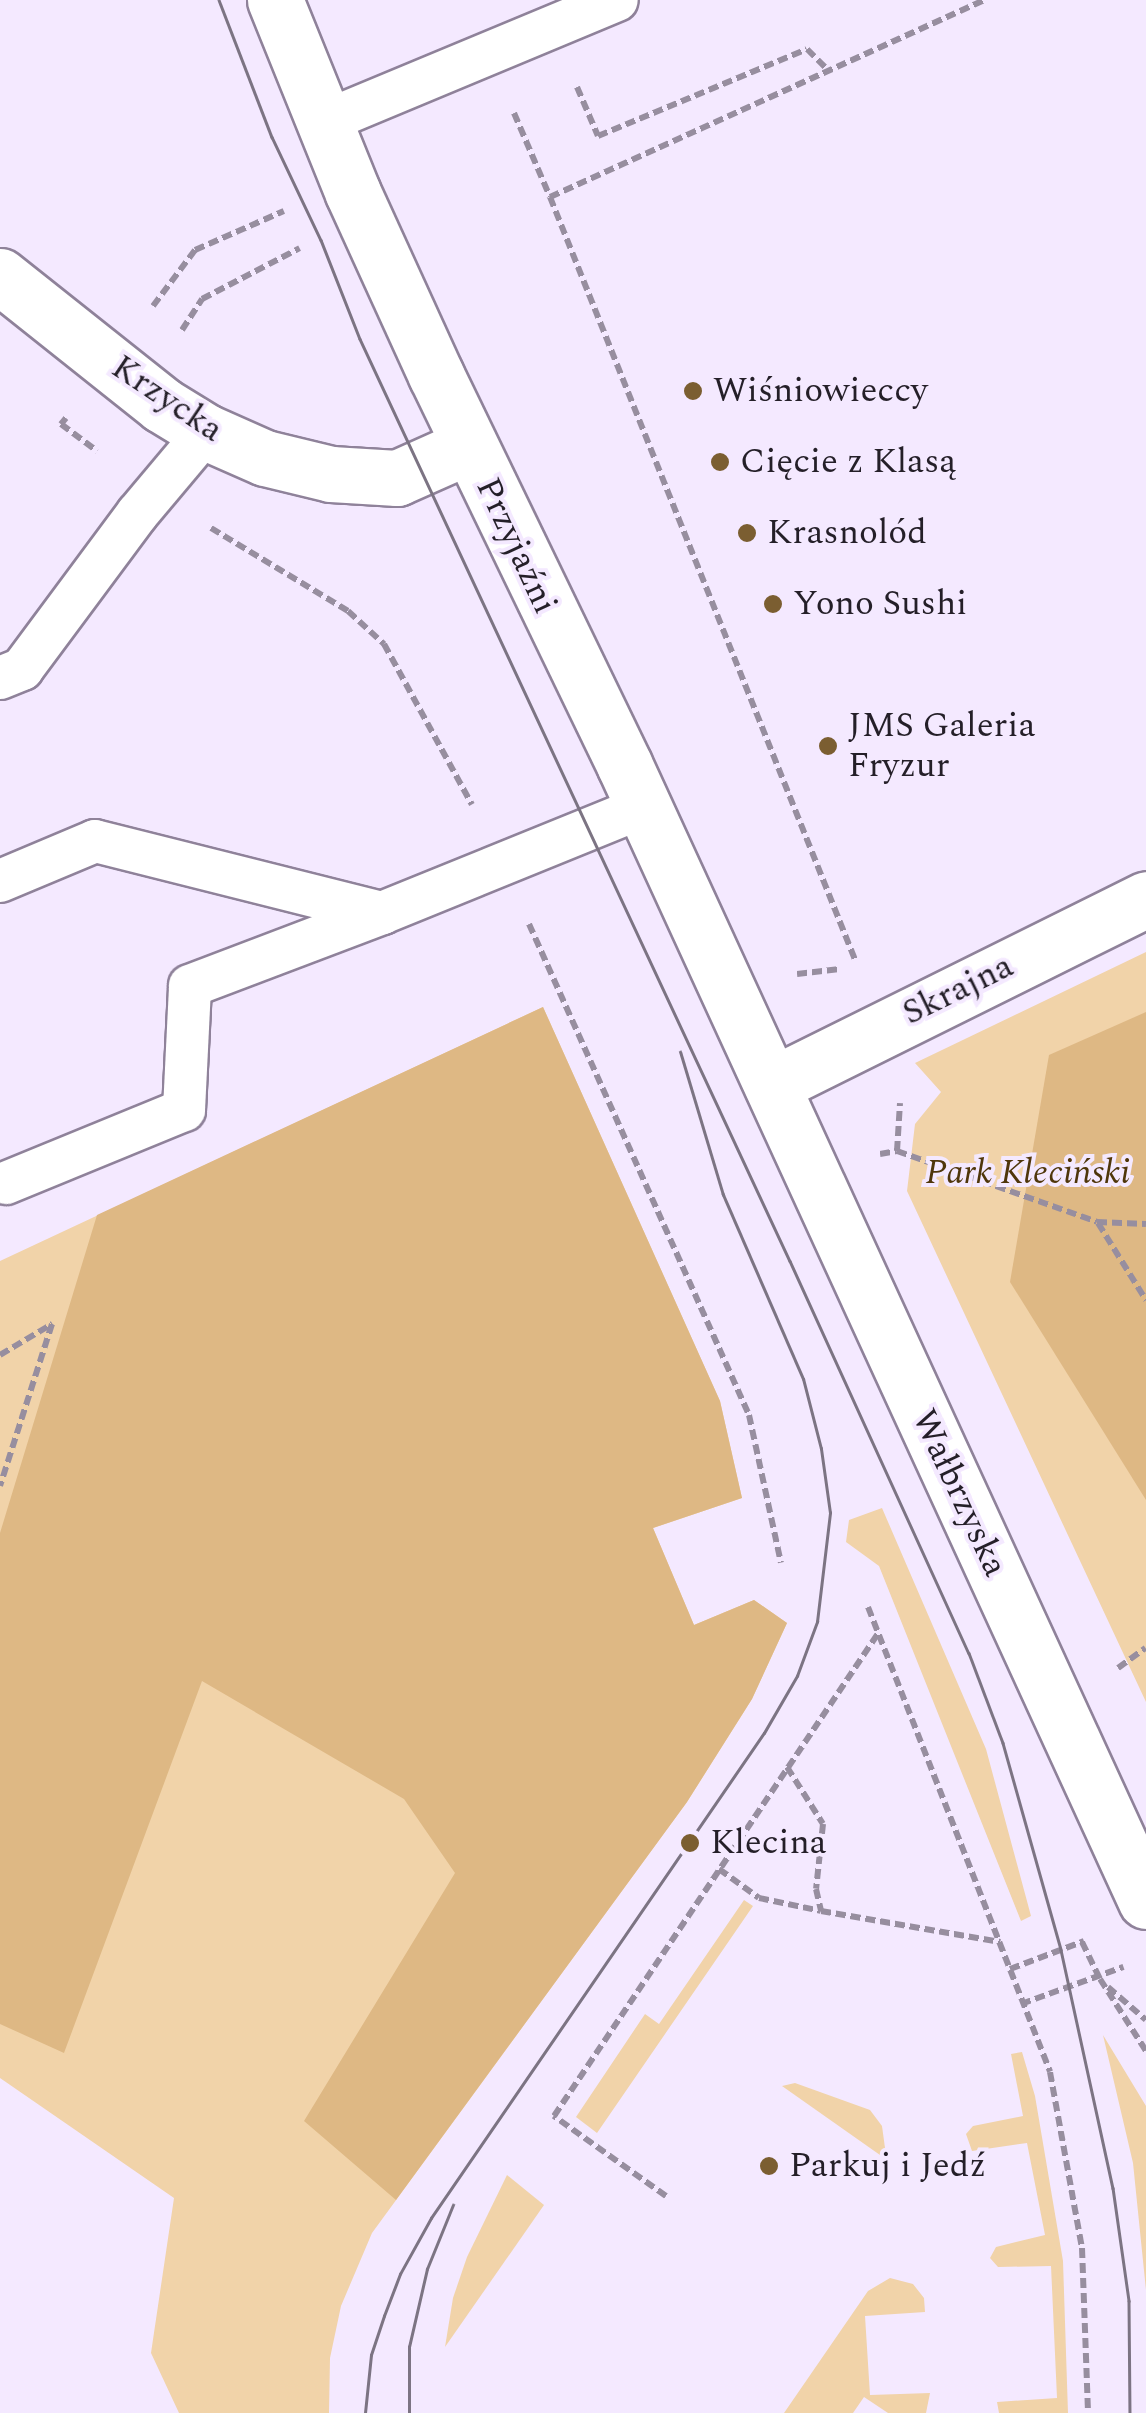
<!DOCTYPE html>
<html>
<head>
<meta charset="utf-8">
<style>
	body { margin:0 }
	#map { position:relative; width:1146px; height:2413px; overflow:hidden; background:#f4e9ff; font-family:Spectral,serif }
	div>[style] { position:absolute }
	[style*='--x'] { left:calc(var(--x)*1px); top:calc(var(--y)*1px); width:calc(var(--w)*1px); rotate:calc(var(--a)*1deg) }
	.green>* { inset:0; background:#f1d3a9 }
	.forest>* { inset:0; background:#deb884 }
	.path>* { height:6px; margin-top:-3px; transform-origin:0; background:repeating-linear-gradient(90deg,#978e9f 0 10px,transparent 0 15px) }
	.roads { filter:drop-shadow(2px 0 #8f829a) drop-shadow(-2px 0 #8f829a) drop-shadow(0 2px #8f829a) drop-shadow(0 -2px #8f829a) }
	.service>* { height:42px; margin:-21px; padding:0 21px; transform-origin:21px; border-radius:21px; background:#fff }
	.tertiary>* { height:55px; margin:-27.5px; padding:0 27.5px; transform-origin:27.5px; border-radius:27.5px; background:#fff }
	.tram>* { height:2.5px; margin:-1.25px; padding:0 1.25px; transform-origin:1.25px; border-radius:1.25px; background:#7c7483 }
	.dots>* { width:28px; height:28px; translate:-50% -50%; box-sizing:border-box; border:5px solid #f4e9ff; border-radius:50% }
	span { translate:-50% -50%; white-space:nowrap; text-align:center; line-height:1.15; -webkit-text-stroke:8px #f4e9ff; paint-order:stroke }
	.poi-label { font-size:35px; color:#241f28 }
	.left { translate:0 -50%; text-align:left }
	.street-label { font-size:35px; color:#241f28 }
	.park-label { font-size:35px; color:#4f360b; font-style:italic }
</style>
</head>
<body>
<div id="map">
	<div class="green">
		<div style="clip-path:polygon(1146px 952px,1146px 1702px,907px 1191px,915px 1124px,941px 1092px,915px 1063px)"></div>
		<div style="clip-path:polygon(543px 1007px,720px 1401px,742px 1498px,653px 1528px,694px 1625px,754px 1600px,787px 1623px,752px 1699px,687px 1802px,372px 2233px,341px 2306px,330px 2358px,329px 2413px,179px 2413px,151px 2353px,174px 2198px,0 2078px,0 1261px)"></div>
		<div style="clip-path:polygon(882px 1508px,986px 1749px,1031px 1916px,1021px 1921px,879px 1566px,846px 1542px,849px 1520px)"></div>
		<div style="clip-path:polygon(744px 1900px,753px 1906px,597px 2133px,576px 2117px,645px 2014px,659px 2024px)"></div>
		<div style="clip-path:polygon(1103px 2035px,1146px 2106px,1146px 2290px,1133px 2163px)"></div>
		<div style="clip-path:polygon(1022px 2052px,1035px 2096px,1063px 2261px,1068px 2413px,999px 2413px,997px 2402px,1057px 2398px,1051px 2266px,998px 2267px,990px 2258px,996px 2247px,1045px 2235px,1027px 2143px,972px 2151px,966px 2134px,973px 2126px,1023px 2116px,1011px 2054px)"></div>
		<div style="clip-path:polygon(795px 2083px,870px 2110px,882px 2126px,885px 2148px,880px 2155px,782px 2086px)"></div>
		<div style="clip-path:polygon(507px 2175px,544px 2205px,445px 2347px,453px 2298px,467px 2257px)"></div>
		<div style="clip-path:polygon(890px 2278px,913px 2284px,924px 2298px,925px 2312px,865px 2316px,870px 2395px,930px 2393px,926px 2413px,888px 2413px,864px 2397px,853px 2413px,784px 2413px,868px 2291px)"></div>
	</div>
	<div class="forest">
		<div style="clip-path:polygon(543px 1007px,720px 1401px,742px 1498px,653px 1528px,694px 1625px,754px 1600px,787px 1623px,752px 1699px,687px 1802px,396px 2200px,304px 2121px,455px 1873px,404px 1799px,202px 1681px,64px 2053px,0 2024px,0 1533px,97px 1215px)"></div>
		<div style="clip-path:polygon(1146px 1012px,1146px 1500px,1010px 1282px,1049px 1055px)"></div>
	</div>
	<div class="path">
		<div style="--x:577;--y:87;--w:53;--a:66.8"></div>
		<div style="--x:598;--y:136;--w:226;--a:-22.6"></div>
		<div style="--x:807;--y:49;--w:28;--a:45"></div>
		<div style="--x:514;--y:113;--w:91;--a:66.8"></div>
		<div style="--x:550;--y:197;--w:477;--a:-24.4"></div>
		<div style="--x:550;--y:197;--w:824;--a:68.2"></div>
		<div style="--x:153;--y:306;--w:70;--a:-53.1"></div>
		<div style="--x:195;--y:250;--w:97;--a:-23.7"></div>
		<div style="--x:182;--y:330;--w:37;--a:-57"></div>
		<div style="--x:202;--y:299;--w:110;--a:-27.5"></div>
		<div style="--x:66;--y:418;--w:8;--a:130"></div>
		<div style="--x:61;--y:424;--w:45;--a:36.9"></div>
		<div style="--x:211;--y:528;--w:160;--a:31.2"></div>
		<div style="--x:348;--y:611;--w:49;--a:42.5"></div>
		<div style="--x:384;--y:644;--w:183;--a:61.3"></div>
		<div style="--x:529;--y:924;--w:538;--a:65.86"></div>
		<div style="--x:749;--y:1415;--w:151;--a:77.8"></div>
		<div style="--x:797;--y:974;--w:43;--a:-6.6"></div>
		<div style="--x:897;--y:1151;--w:48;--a:-86.4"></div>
		<div style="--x:880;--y:1154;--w:17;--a:-10"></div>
		<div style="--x:897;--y:1151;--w:212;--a:19.5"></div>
		<div style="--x:1097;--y:1222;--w:49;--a:2.3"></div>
		<div style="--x:1098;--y:1223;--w:91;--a:58.1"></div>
		<div style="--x:0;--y:1355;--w:61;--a:-30.8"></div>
		<div style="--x:52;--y:1324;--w:170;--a:107.8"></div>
		<div style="--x:868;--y:1607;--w:499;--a:68.6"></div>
		<div style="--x:1050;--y:2072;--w:179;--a:79.7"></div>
		<div style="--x:1082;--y:2248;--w:165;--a:87.9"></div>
		<div style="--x:1118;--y:1668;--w:34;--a:-36"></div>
		<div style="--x:787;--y:1767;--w:67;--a:57.7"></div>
		<div style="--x:823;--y:1824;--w:65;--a:96.1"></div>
		<div style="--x:816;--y:1889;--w:23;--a:77"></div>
		<div style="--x:821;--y:1911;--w:182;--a:9.8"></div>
		<div style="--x:719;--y:1869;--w:49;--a:35.9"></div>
		<div style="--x:759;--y:1898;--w:63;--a:11.8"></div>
		<div style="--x:1082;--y:1942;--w:41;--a:64.1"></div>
		<div style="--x:1100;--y:1979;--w:85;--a:57.4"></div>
		<div style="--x:1010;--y:1969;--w:79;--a:-20.7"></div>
		<div style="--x:1108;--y:1987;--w:50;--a:41"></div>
		<div style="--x:1021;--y:2004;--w:109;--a:-19.9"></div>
		<div style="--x:666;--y:2196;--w:138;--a:-144.5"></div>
		<div style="--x:554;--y:2116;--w:583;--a:-56.12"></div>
	</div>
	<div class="roads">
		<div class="service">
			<div style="--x:324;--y:122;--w:317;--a:-22.6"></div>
			<div style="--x:0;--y:678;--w:24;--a:-22"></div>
			<div style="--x:22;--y:669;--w:194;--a:-53.4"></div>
			<div style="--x:138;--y:513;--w:106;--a:-50"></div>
			<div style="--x:0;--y:881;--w:103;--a:-22.8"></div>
			<div style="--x:95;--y:841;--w:296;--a:14.1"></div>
			<div style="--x:382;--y:913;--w:282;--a:-22.1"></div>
			<div style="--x:6;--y:1183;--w:192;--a:-22.3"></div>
			<div style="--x:184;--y:1110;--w:124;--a:-87.2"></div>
			<div style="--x:190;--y:986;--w:205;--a:-20.8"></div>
		</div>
		<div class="tertiary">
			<div style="--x:275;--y:0;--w:208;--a:68"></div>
			<div style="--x:353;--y:193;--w:200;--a:65.5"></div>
			<div style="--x:436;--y:375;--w:432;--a:64.2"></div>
			<div style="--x:624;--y:764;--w:1251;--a:65.34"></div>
			<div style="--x:0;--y:276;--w:207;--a:38.5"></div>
			<div style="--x:162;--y:405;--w:52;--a:31.5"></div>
			<div style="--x:206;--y:432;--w:64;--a:23.8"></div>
			<div style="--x:265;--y:458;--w:68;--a:13.6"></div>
			<div style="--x:331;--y:474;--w:66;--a:3.5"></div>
			<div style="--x:397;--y:478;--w:79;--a:-24"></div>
			<div style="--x:772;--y:1085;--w:418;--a:-26.4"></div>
		</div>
	</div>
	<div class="tram">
		<div style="--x:219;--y:0;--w:147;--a:68.9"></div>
		<div style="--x:272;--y:137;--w:114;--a:64.6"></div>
		<div style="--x:321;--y:240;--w:106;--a:68.5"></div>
		<div style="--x:360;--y:339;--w:1017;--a:65"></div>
		<div style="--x:790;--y:1261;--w:431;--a:65.5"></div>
		<div style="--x:969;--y:1653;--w:96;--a:69.3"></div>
		<div style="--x:1003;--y:1743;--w:215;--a:74.3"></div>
		<div style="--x:1061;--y:1950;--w:244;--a:77.7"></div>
		<div style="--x:1113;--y:2188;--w:114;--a:81.9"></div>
		<div style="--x:1129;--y:2301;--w:112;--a:89.5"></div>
		<div style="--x:365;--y:2413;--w:58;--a:-84.1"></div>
		<div style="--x:371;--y:2355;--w:41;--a:-71.6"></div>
		<div style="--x:384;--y:2316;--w:45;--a:-69.1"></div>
		<div style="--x:400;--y:2274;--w:64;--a:-61"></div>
		<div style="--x:431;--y:2218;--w:588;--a:-55.53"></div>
		<div style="--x:764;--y:1733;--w:66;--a:-59.9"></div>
		<div style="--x:797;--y:1676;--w:58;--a:-69.7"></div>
		<div style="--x:817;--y:1622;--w:110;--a:-83.2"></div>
		<div style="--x:830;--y:1513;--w:65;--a:-98"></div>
		<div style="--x:821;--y:1449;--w:72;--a:-104.4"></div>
		<div style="--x:803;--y:1379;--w:201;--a:-113.5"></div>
		<div style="--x:723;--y:1195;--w:149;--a:-106.7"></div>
		<div style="--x:409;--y:2413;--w:66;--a:-90"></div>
		<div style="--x:409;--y:2347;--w:80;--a:-77"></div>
		<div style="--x:427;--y:2269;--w:69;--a:-67.9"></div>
	</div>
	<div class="dots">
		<div style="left:693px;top:391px;background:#7b5e31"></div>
		<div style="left:720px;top:462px;background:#7b5e31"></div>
		<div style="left:747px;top:533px;background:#7b5e31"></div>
		<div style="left:773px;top:604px;background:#7b5e31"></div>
		<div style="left:828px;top:746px;background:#7b5e31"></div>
		<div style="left:690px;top:1843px;background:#7b5e31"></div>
		<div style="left:769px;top:2166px;background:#7b5e31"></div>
	</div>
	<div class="poi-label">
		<span class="left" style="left:713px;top:391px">Wiśniowieccy</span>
		<span class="left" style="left:740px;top:462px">Cięcie z Klasą</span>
		<span class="left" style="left:767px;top:533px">Krasnolód</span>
		<span class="left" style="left:793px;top:604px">Yono Sushi</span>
		<span class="left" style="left:848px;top:746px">JMS Galeria<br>Fryzur</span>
		<span class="left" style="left:710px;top:1843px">Klecina</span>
		<span class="left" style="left:789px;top:2166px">Parkuj i Jedź</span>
	</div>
	<div class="street-label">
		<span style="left:167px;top:399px;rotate:34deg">Krzycka</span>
		<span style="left:516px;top:546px;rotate:65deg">Przyjaźni</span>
		<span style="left:958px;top:990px;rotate:-26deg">Skrajna</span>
		<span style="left:959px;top:1493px;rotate:65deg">Wałbrzyska</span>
	</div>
	<div class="park-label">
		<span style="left:1028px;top:1173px">Park Kleciński</span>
	</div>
</div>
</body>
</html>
